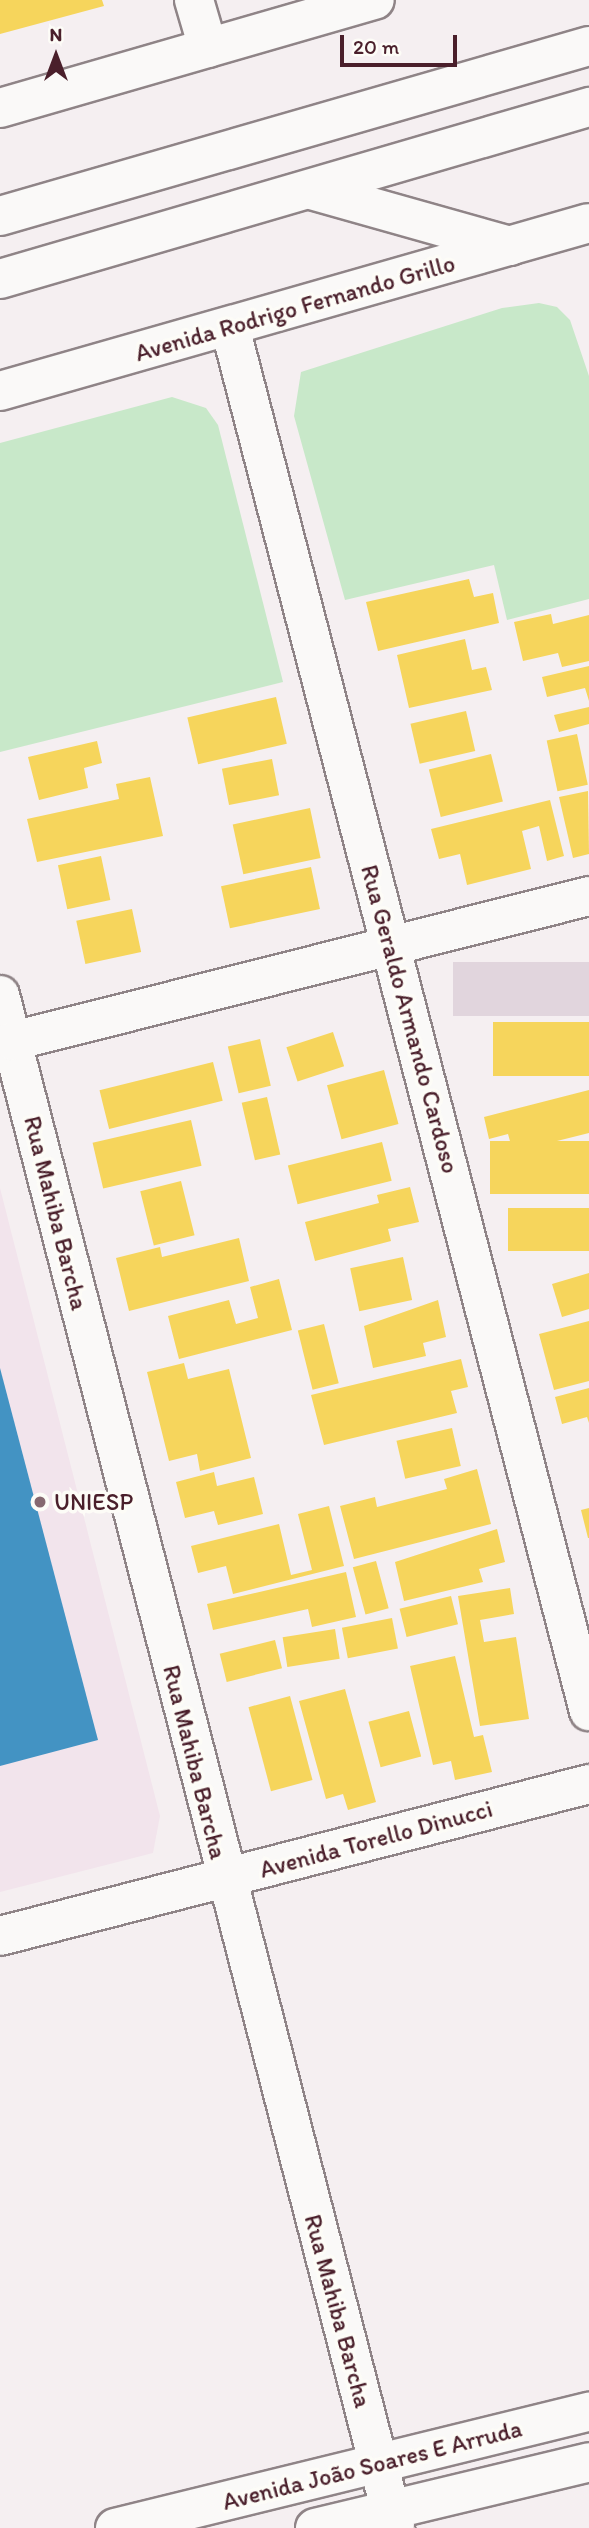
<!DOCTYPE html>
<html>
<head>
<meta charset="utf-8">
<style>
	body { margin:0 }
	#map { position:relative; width:589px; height:2528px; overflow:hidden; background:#f5eff1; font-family:Itim,sans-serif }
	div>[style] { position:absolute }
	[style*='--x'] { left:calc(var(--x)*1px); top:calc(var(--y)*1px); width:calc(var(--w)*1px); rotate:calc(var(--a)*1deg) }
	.built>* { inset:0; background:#f2e4ec }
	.green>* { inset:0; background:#c8e8c9 }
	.homes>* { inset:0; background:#f6d55c; transform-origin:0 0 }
	.schools>* { inset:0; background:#4393c3 }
	.building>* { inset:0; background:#e1d5dd; transform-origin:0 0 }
	.roads { filter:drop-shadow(2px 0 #8f8487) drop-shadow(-2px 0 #8f8487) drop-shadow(0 2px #8f8487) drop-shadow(0 -2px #8f8487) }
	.minor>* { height:38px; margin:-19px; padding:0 19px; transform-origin:19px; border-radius:19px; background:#faf9f8 }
	.major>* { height:38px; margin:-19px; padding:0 19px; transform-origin:19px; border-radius:19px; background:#faf9f8 }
	.dots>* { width:19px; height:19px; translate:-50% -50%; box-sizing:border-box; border:4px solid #fdfcf7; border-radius:50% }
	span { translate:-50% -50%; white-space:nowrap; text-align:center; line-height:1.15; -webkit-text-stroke:7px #fdfcf7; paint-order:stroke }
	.street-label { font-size:24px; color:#4a1f2b }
	.poi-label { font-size:24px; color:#4a1f2b }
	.left { translate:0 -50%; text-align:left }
	.north { position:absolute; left:21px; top:21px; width:70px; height:70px; -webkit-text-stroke:5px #fdfcf7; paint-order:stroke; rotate:0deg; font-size:19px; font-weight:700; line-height:28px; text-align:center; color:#4a1f2b }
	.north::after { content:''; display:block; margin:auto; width:24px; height:32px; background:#4a1f2b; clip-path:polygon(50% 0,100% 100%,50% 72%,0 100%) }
	.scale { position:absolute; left:340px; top:35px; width:117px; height:32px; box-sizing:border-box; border:4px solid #4a1f2b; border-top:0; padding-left:9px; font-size:21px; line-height:24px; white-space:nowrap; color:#4a1f2b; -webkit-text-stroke:5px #fdfcf7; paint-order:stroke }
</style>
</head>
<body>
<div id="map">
	<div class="built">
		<div style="clip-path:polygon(0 1188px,160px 1816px,153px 1853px,0 1892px)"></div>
	</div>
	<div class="green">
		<div style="clip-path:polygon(539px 303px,557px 307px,570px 320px,589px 376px,589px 599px,507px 620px,494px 565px,345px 600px,294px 416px,301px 372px,502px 308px)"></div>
		<div style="clip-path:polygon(172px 397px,206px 408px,218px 425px,283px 682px,0 752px,0 443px)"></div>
	</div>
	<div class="homes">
		<div style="clip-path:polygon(0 0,102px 0,104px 6px,0 34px)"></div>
		<div style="clip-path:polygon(469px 579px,474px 597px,493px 593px,499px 623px,378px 651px,366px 602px)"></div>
		<div style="clip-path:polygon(551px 614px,553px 624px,589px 615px,589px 661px,562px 667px,558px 653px,523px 661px,514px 622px)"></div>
		<div style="clip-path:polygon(465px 639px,472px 670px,486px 667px,492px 690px,409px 708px,397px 655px)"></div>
		<div style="clip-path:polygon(589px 666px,589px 701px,585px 688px,547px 697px,542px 677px)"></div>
		<div style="left:276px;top:697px;width:48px;height:91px;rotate:77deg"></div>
		<div style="clip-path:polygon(589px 707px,589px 724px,559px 732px,554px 715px)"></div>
		<div style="left:466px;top:711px;width:41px;height:57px;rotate:77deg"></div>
		<div style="left:577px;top:734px;width:52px;height:31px;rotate:78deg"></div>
		<div style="clip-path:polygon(97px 741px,102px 763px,84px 768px,88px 788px,39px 800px,28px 757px)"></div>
		<div style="left:491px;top:754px;width:49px;height:64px;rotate:76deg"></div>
		<div style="left:272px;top:759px;width:37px;height:51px;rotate:79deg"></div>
		<div style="clip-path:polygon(150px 777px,163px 836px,37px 862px,27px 819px,119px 799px,116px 784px)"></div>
		<div style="clip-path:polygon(588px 791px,589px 854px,573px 858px,559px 797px)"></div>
		<div style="clip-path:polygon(550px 800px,564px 856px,547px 861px,539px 826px,522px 831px,531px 869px,467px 885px,460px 854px,439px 859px,431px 829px)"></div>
		<div style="left:310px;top:808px;width:51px;height:79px;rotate:78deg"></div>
		<div style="left:101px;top:856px;width:45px;height:44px;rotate:78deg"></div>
		<div style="left:311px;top:867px;width:43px;height:92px;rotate:78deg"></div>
		<div style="left:132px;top:909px;width:44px;height:57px;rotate:78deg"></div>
		<div style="left:589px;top:1022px;width:54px;height:96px;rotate:90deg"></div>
		<div style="left:333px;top:1032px;width:36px;height:49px;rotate:72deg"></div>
		<div style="left:260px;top:1039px;width:48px;height:33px;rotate:77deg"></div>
		<div style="left:213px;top:1062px;width:40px;height:117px;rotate:76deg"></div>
		<div style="left:384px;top:1070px;width:56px;height:59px;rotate:75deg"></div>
		<div style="clip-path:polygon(589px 1090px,589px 1133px,513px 1152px,508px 1134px,489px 1139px,484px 1117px)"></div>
		<div style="left:267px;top:1097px;width:59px;height:26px;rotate:77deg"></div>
		<div style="left:191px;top:1120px;width:47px;height:101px;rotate:77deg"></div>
		<div style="left:589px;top:1141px;width:53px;height:99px;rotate:90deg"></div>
		<div style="left:382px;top:1142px;width:40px;height:97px;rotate:76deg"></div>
		<div style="left:181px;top:1181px;width:56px;height:42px;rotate:76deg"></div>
		<div style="clip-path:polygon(410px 1187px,419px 1222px,388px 1229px,391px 1241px,315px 1261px,305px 1222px,379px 1203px,377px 1195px)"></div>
		<div style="left:589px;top:1208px;width:43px;height:81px;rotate:90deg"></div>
		<div style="clip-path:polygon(239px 1238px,249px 1281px,129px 1311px,116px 1258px,160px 1247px,162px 1257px)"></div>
		<div style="left:403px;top:1257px;width:44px;height:54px;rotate:78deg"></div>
		<div style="clip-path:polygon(589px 1273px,589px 1309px,562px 1317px,552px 1284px)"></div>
		<div style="clip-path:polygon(279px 1279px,292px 1330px,179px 1359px,168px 1316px,229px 1300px,236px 1324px,258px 1318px,250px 1287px)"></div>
		<div style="clip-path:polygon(438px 1300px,446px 1337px,423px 1343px,426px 1356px,373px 1368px,364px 1326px)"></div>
		<div style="clip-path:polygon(589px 1321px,589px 1381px,554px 1390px,539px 1334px)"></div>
		<div style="left:324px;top:1324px;width:61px;height:27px;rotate:76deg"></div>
		<div style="clip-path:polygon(461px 1359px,468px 1387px,451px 1391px,457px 1413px,324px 1445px,311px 1395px)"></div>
		<div style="clip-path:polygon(184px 1363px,188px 1379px,229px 1369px,251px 1458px,200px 1471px,197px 1454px,169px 1461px,147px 1372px)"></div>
		<div style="clip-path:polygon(589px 1388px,589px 1423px,587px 1417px,562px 1424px,555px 1397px)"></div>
		<div style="left:452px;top:1428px;width:39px;height:57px;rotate:77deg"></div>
		<div style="clip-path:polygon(477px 1469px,491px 1524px,354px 1559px,340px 1506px,375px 1497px,377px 1507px,447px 1489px,444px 1479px)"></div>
		<div style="clip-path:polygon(214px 1472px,217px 1486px,254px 1477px,263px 1514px,218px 1525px,214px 1511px,185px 1518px,176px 1482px)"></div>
		<div style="clip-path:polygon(329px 1506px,344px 1566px,233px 1594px,226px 1566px,198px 1573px,191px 1546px,279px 1524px,291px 1575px,312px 1570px,298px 1514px)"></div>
		<div style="clip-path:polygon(589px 1508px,589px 1538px,588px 1538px,581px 1510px)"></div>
		<div style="clip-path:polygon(497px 1529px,505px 1562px,479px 1569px,483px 1582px,404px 1601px,395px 1562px)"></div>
		<div style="left:376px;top:1561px;width:49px;height:24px;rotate:75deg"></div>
		<div style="clip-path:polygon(346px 1572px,356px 1617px,312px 1627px,308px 1609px,213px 1630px,207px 1604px)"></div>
		<div style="clip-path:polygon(510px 1588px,514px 1614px,480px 1620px,484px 1642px,516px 1637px,529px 1719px,480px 1726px,458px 1596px)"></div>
		<div style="left:451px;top:1596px;width:29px;height:53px;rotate:76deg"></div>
		<div style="left:392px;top:1618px;width:31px;height:51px;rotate:79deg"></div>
		<div style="left:335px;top:1629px;width:30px;height:53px;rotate:81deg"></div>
		<div style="left:275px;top:1640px;width:29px;height:57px;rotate:76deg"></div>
		<div style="clip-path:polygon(455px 1656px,474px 1737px,483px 1735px,492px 1772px,455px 1780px,451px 1761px,433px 1765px,410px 1666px)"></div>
		<div style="clip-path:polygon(345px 1689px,376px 1802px,348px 1810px,343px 1794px,326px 1799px,299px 1701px)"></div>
		<div style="left:290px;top:1696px;width:87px;height:43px;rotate:75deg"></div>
		<div style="left:409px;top:1711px;width:47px;height:42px;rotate:75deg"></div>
	</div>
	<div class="schools">
		<div style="clip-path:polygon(0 1368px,98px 1740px,0 1766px)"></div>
	</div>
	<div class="building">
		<div style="left:589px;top:962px;width:54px;height:136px;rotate:90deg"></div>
	</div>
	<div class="roads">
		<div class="minor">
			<div style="--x:194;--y:0;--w:50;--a:73.7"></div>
			<div style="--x:0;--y:108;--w:390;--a:-16.1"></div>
			<div style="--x:230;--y:327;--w:1430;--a:75.46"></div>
			<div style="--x:0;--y:391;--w:612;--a:-15.92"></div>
			<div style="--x:0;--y:995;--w:1583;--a:75.55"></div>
			<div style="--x:13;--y:1041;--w:594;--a:-14.13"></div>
			<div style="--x:0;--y:1936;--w:608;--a:-14.47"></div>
			<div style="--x:115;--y:2528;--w:488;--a:-13.8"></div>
			<div style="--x:315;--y:2528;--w:282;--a:-13.5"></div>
		</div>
		<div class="major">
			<div style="--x:311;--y:190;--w:207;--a:15.7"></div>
			<div style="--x:0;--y:216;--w:613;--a:-16.1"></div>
			<div style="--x:0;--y:279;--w:614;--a:-16.28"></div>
		</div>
	</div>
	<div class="dots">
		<div style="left:40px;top:1502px;background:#866870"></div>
	</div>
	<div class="street-label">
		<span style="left:295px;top:308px;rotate:-16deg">Avenida Rodrigo Fernando Grillo</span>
		<span style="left:410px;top:1019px;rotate:75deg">Rua Geraldo Armando Cardoso</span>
		<span style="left:56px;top:1213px;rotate:76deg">Rua Mahiba Barcha</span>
		<span style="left:195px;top:1762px;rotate:76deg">Rua Mahiba Barcha</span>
		<span style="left:376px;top:1839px;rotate:-15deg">Avenida Torello Dinucci</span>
		<span style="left:338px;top:2311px;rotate:75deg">Rua Mahiba Barcha</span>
		<span style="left:372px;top:2465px;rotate:-14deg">Avenida João Soares E Arruda</span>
	</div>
	<div class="poi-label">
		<span class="left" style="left:54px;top:1502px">UNIESP</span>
	</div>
	<div class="north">N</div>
	<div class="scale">20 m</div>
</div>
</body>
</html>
